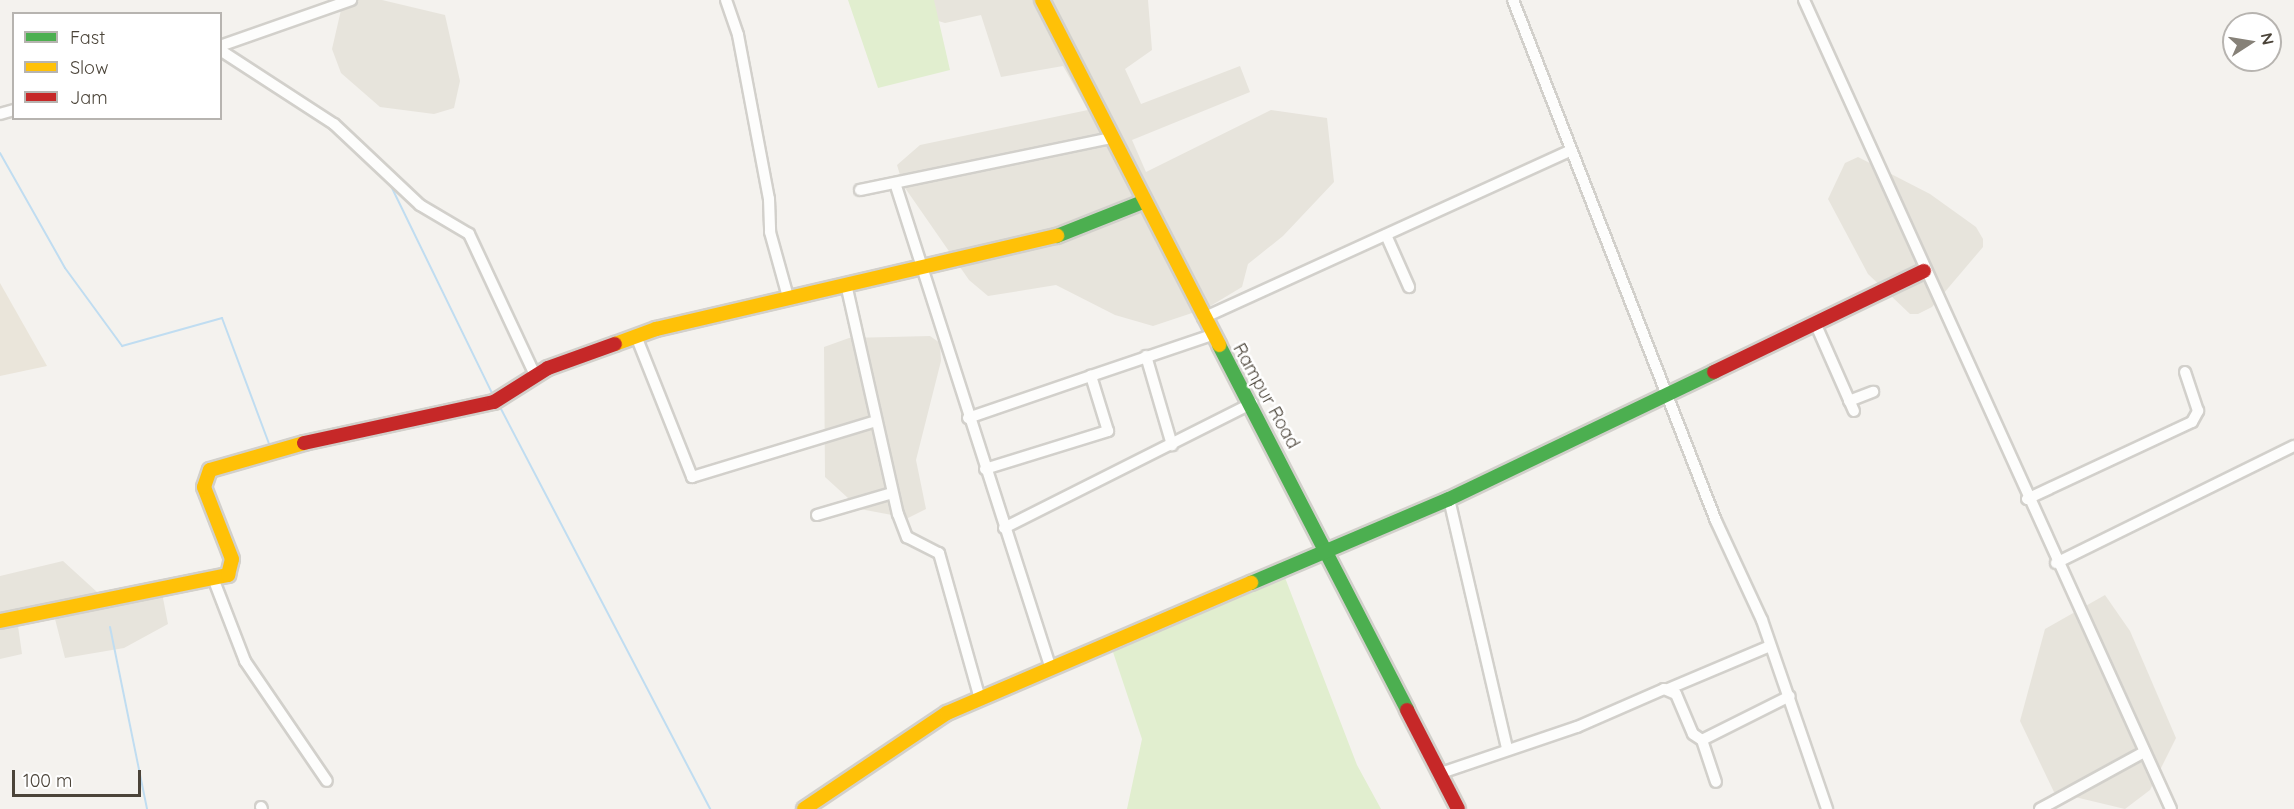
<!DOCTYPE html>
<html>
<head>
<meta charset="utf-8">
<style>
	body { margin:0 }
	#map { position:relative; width:2294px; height:809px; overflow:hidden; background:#f4f2ee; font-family:Quicksand,sans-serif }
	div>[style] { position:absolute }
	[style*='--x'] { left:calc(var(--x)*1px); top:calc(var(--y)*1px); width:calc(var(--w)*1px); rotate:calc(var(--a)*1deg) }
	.residential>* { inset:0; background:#e7e4dc }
	.education>* { inset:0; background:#eae5da }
	.green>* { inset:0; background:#e1eecf }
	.stream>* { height:2px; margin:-1px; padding:0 1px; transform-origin:1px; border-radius:1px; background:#c0ddf1 }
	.roads { filter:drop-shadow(2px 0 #d2d0cb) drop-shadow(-2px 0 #d2d0cb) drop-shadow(0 2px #d2d0cb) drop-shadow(0 -2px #d2d0cb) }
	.street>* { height:10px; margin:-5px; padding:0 5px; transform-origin:5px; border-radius:5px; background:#fdfdfc }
	.fast>* { height:14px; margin:-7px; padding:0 7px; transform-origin:7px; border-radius:7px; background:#4caf50 }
	.slow>* { height:14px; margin:-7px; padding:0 7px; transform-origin:7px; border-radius:7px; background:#ffc107 }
	.jam>* { height:14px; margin:-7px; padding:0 7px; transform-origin:7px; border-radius:7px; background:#c62828 }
	span { translate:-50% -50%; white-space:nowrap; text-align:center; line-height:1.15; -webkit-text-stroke:5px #fff; paint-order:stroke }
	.street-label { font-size:18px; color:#4b4439 }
	.legend { position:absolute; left:12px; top:12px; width:210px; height:108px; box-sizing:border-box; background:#fff; border:2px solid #b7b4b0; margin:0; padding:8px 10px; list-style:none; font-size:18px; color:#4b4439 }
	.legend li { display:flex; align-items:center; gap:12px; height:30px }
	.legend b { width:30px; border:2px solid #b7b4b0 }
	.north { position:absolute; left:2222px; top:12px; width:60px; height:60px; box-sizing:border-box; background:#fff; border:2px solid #b7b4b0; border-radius:50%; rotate:78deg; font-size:16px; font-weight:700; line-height:24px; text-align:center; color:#4b4439 }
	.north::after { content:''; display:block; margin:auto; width:21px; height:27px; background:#868178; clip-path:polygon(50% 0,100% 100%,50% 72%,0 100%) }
	.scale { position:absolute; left:12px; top:770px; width:129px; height:27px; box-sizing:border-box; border:3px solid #4b4439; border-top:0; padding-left:8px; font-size:18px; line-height:21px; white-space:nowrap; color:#4b4439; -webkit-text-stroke:4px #fff; paint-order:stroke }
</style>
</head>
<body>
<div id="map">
	<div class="residential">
		<div style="clip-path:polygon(355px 0,382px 0,445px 15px,460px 81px,454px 108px,434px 114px,380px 107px,341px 73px,332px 49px,341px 10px)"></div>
		<div style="clip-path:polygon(869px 0,1148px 0,1152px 50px,1125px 69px,1141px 104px,1240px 66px,1250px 92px,1132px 140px,1146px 172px,1271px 110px,1327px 118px,1334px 182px,1283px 236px,1248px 264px,1242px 287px,1207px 308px,1153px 326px,1115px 315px,1056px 285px,988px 296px,969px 280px,903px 185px,897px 165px,920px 145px,1088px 110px,1063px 66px,1001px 77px,981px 15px,945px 23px)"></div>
		<div style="clip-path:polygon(1858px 157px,1930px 194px,1976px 227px,1983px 239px,1983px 247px,1932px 307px,1918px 314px,1910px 314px,1868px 274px,1828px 199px,1845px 163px)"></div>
		<div style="clip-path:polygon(930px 336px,940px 343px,941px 361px,916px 460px,926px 509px,908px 518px,860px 509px,825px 477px,824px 347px,849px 338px)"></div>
		<div style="clip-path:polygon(63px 561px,108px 602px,162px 593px,168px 624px,124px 648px,65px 658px,55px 619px,18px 626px,22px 654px,0 659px,0 576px)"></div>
		<div style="clip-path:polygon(2105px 595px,2130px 631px,2176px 738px,2150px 790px,2125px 809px,2054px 792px,2020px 721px,2045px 629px)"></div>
	</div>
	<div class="education">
		<div style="clip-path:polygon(0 283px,47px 366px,0 376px)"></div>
	</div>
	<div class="green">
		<div style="clip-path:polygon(848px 0,934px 0,950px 70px,878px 88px)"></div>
		<div style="clip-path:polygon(1284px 575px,1357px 765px,1381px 809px,1127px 809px,1142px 739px,1112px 649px)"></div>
	</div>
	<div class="stream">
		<div style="--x:0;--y:153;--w:132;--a:60.5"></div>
		<div style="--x:65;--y:268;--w:97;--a:53.8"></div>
		<div style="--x:122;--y:346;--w:104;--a:-15.6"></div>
		<div style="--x:222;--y:318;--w:134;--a:69.5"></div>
		<div style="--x:391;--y:186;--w:233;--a:64"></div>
		<div style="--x:500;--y:407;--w:454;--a:62.4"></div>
		<div style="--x:110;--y:627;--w:186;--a:78.5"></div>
	</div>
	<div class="roads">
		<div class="street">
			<div style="--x:726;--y:0;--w:37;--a:71"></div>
			<div style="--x:738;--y:35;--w:167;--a:79.3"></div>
			<div style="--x:769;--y:199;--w:33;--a:88"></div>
			<div style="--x:770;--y:232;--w:67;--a:74.5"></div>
			<div style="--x:1513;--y:0;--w:559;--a:68.71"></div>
			<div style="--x:1716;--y:521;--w:109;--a:65.1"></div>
			<div style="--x:1762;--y:620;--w:200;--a:71"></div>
			<div style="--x:1804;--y:0;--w:888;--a:65.6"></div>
			<div style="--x:220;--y:46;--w:139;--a:-19.3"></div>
			<div style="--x:220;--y:50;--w:136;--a:33"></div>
			<div style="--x:334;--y:124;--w:118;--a:43.3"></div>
			<div style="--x:420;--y:205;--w:57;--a:30.6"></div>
			<div style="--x:469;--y:234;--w:156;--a:64.9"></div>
			<div style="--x:0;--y:114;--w:15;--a:-16"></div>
			<div style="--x:896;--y:186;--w:507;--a:72.21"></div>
			<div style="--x:860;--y:190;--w:257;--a:-11.7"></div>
			<div style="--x:1386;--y:235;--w:57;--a:66.1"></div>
			<div style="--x:846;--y:284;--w:236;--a:77.3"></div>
			<div style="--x:898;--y:514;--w:25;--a:69"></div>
			<div style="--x:907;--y:537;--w:36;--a:27"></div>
			<div style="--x:939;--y:553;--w:152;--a:74.3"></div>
			<div style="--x:1203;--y:318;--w:403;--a:-24.5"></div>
			<div style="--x:1816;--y:325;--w:94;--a:66.2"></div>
			<div style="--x:636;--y:336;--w:152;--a:68.3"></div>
			<div style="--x:692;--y:477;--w:189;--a:-16.9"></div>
			<div style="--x:1146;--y:356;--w:93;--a:73.7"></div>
			<div style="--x:1849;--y:401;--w:26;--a:-21"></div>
			<div style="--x:968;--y:418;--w:130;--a:-18.9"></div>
			<div style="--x:985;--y:469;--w:129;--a:-17.2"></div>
			<div style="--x:1108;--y:431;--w:58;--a:-107.2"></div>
			<div style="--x:1091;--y:376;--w:128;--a:-18.7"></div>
			<div style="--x:1449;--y:499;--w:257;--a:76.9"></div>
			<div style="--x:2027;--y:499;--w:182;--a:-25"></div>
			<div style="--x:2192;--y:422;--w:13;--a:-61"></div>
			<div style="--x:2198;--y:411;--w:41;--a:-108.4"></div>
			<div style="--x:817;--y:515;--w:78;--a:-16.3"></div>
			<div style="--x:1004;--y:528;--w:278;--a:-26.7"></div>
			<div style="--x:2056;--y:563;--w:265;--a:-26.2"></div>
			<div style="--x:213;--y:578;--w:89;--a:68.9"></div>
			<div style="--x:245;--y:661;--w:145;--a:55.7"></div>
			<div style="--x:1668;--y:689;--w:111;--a:-22.9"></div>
			<div style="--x:1702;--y:740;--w:44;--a:71.6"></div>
			<div style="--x:1441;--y:773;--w:144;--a:-18.7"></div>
			<div style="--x:1577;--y:727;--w:95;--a:-23.6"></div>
			<div style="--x:1664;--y:689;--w:13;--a:23"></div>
			<div style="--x:1676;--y:694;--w:43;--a:67"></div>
			<div style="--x:1693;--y:734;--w:11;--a:34"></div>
			<div style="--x:1702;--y:740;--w:98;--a:-26.6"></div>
			<div style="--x:261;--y:807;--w:2;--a:63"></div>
			<div style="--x:2040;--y:809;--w:119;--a:-28.7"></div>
		</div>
		<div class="fast">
			<div style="--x:1057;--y:236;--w:92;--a:-21.6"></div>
			<div style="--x:1219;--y:345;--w:411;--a:62.7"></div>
			<div style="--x:1251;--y:583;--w:215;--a:-23"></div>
			<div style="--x:1449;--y:499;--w:294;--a:-25.6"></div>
		</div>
		<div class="slow">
			<div style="--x:1042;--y:0;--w:388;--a:62.8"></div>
			<div style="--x:615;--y:344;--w:44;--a:-20.1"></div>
			<div style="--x:656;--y:329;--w:412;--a:-13.1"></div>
			<div style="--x:0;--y:621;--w:233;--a:-11.4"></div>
			<div style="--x:228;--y:575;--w:16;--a:-76"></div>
			<div style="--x:232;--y:559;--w:77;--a:-111.3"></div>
			<div style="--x:204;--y:487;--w:18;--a:-71"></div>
			<div style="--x:210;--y:470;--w:98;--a:-16"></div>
			<div style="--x:804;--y:809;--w:172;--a:-33.9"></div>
			<div style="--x:947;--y:713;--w:331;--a:-23.2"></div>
		</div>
		<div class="jam">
			<div style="--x:1714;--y:372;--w:233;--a:-25.7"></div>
			<div style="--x:304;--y:443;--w:194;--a:-12.2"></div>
			<div style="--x:494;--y:402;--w:64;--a:-32.2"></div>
			<div style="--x:548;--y:368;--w:71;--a:-19.7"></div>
			<div style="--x:1407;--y:710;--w:111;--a:62.7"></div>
		</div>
	</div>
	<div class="street-label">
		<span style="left:1266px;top:396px;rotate:61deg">Rampur Road</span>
	</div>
	<ul class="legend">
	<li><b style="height:8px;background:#4caf50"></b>Fast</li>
	<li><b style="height:8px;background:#ffc107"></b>Slow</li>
	<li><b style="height:8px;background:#c62828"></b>Jam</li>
	</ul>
	<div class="north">N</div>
	<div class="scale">100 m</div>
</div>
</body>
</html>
